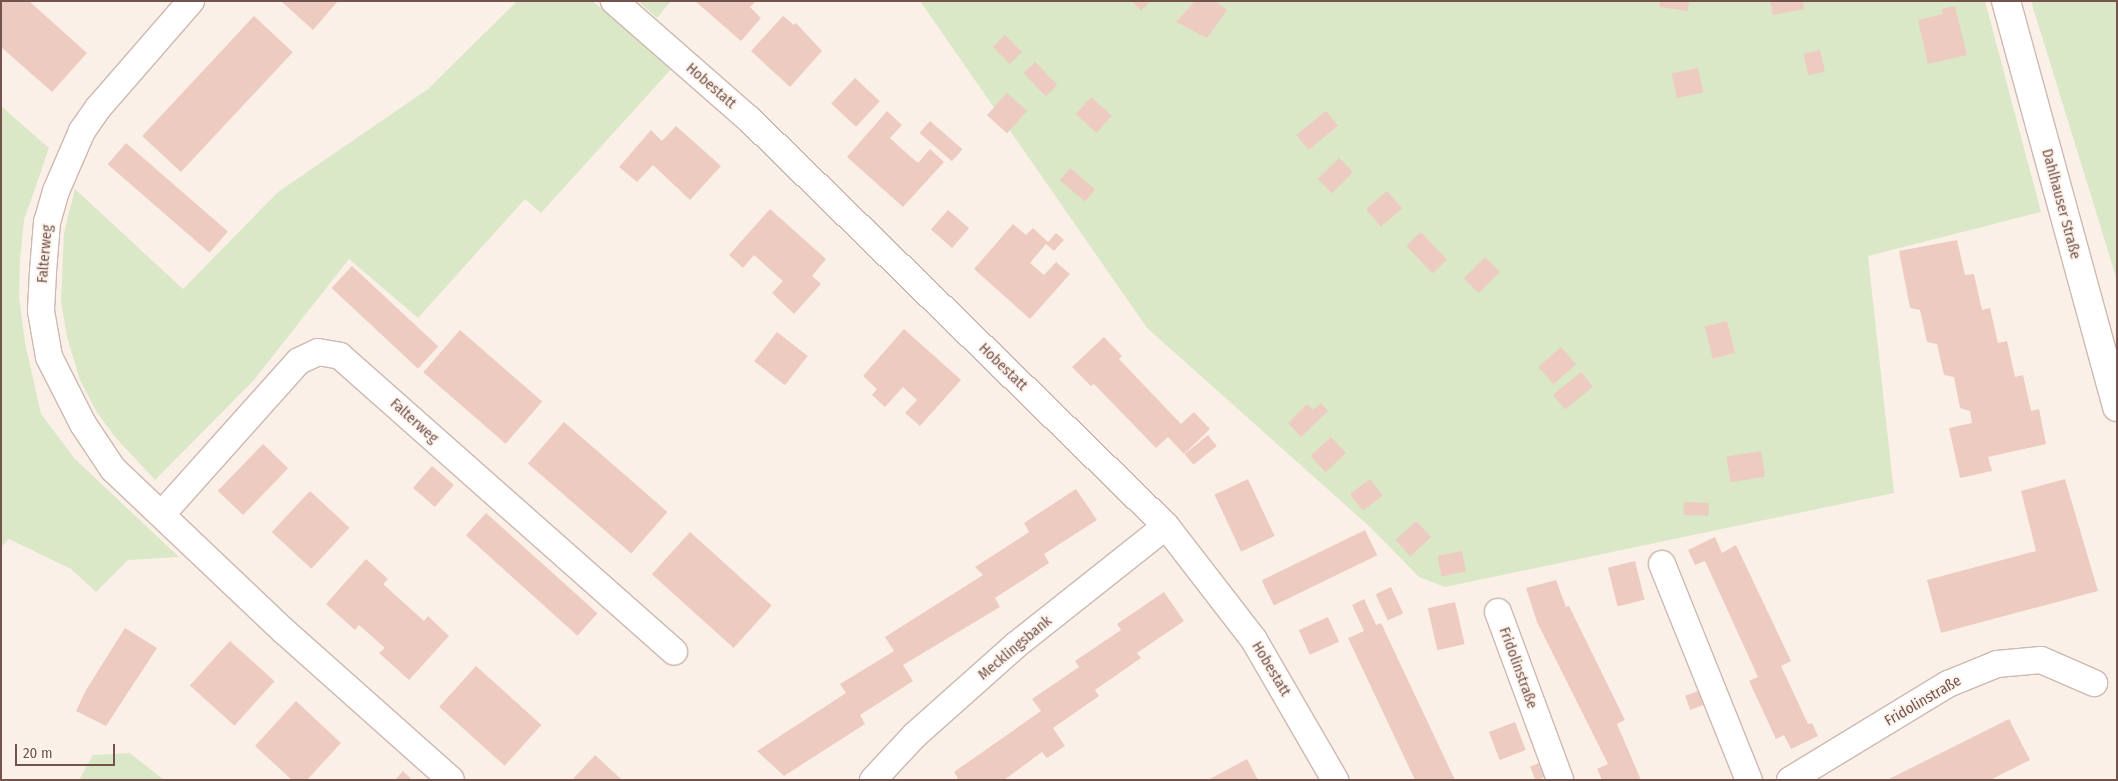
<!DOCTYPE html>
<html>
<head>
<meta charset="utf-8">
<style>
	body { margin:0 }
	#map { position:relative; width:2118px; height:781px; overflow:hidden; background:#fbf0e7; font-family:"Fira Sans Condensed",sans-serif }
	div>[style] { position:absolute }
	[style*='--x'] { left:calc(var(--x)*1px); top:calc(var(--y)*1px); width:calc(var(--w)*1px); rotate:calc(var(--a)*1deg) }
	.green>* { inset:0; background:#dae8c7 }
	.building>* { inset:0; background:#eecbc1; transform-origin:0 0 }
	.roads { filter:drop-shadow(1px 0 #ceb8b1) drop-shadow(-1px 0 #ceb8b1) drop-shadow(0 1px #ceb8b1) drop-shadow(0 -1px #ceb8b1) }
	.minor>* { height:26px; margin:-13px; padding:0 13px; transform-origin:13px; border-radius:13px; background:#fff }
	.tertiary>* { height:28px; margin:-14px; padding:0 14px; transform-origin:14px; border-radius:14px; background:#fff }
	span { translate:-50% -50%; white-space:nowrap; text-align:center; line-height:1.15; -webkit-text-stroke:4px #fef4ee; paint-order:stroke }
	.street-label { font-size:15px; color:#73544d }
	.frame { position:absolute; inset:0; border:2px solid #73544d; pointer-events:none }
	.scale { position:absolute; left:15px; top:744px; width:100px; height:22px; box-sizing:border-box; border:2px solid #73544d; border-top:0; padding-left:6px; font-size:15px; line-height:18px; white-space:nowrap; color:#73544d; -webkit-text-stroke:4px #fef4ee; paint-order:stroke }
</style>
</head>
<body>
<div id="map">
	<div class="green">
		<div style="clip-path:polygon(517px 1px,592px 1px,673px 67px,541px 213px,525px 199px,418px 318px,349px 259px,254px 380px,155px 480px,115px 437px,96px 411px,80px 380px,67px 337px,61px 302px,64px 233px,75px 189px,183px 289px,278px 192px,428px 89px)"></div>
		<div style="clip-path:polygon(638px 1px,671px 1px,657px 18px)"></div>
		<div style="clip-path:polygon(920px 1px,1985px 1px,2041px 212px,1868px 256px,1894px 493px,1445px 587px,1419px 577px,1370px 527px,1147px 328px)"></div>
		<div style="clip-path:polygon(2031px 1px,2117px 1px,2117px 280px)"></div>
		<div style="clip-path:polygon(1px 106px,49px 148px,24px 220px,20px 259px,19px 297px,25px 342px,41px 414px,75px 459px,179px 557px,128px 560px,96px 592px,71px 569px,9px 539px,1px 547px)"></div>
		<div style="clip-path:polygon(130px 753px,164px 780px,79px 780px,93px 755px)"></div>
	</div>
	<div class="building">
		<div style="clip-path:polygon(1px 1px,29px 1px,87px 53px,52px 92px,1px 47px)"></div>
		<div style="clip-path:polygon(281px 1px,338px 1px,313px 30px)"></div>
		<div style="clip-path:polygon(695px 1px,756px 1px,750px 7px,761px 18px,741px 41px)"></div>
		<div style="clip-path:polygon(1132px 1px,1151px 1px,1141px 11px)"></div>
		<div style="clip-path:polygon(1195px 1px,1215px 1px,1227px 10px,1207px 38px,1176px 22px)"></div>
		<div style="clip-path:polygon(1660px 1px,1689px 1px,1688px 11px,1659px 7px)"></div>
		<div style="clip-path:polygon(1770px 1px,1803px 1px,1804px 9px,1773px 15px)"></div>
		<div style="clip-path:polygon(1955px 6px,1967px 55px,1928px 64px,1918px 20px,1943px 14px,1941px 9px)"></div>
		<div style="left:254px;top:16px;width:53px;height:164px;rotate:43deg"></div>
		<div style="clip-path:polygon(783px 16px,794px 25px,796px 23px,822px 51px,790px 87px,751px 51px)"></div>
		<div style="left:1005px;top:35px;width:24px;height:17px;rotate:45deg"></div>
		<div style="left:1820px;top:50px;width:22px;height:17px;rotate:77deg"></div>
		<div style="left:1035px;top:62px;width:32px;height:16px;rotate:46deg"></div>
		<div style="left:1698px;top:68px;width:25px;height:27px;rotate:78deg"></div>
		<div style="left:855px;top:78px;width:34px;height:35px;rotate:43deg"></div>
		<div style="left:1007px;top:93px;width:27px;height:30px;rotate:42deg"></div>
		<div style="left:1091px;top:97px;width:28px;height:23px;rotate:42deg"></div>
		<div style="clip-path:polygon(887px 111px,902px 125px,890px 138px,903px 150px,918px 163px,930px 149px,944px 162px,903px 207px,847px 157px)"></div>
		<div style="left:1326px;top:111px;width:19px;height:38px;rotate:51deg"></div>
		<div style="left:930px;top:121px;width:43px;height:16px;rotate:41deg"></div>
		<div style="clip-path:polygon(676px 126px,721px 166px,690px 200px,653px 165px,637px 182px,619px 167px,651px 130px,662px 141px)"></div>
		<div style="left:126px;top:143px;width:135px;height:28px;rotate:41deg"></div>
		<div style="left:1339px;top:158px;width:20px;height:30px;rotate:45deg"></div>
		<div style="left:1070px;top:168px;width:33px;height:16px;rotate:40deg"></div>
		<div style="left:1387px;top:191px;width:23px;height:28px;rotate:49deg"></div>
		<div style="clip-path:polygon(770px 209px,826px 259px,812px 276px,821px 284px,794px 314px,772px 293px,783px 281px,754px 255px,743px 268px,729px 255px)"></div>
		<div style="left:948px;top:210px;width:28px;height:26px;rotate:41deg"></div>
		<div style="clip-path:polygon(1013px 224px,1026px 235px,1033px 228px,1048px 242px,1056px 233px,1064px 240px,1054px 251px,1046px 244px,1030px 263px,1044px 275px,1056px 262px,1070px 274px,1030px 319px,974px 269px)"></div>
		<div style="left:1421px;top:232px;width:38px;height:20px;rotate:47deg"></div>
		<div style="clip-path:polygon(1957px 240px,1965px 275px,1974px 274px,1982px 310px,1990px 308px,1998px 343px,2007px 341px,2015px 377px,2023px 375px,2031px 411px,2039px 409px,2046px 444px,1988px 457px,1992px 471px,1960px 478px,1949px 428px,1972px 423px,1970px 411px,1960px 408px,1954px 377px,1944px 375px,1937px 344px,1927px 342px,1920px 310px,1910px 308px,1899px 251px)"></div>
		<div style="left:1485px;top:257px;width:21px;height:30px;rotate:45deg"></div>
		<div style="left:352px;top:266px;width:118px;height:30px;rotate:43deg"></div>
		<div style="left:1727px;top:321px;width:33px;height:23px;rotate:76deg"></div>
		<div style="clip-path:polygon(904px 329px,961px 380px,920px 426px,905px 413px,917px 400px,903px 387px,885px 407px,872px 395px,877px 389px,863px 376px)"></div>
		<div style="left:460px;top:330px;width:109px;height:56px;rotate:41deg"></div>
		<div style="left:777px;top:332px;width:39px;height:37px;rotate:38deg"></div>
		<div style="clip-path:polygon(1104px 337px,1122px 356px,1119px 359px,1181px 424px,1194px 412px,1210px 429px,1184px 454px,1168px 437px,1156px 448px,1094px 384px,1091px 386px,1072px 367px)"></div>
		<div style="left:1561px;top:347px;width:23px;height:30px;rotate:49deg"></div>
		<div style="left:1581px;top:372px;width:19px;height:36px;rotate:51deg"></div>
		<div style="clip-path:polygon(1321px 403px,1328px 411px,1301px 437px,1288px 423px,1307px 404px,1313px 410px)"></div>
		<div style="left:564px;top:422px;width:137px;height:55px;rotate:41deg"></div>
		<div style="left:1208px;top:435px;width:14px;height:30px;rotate:51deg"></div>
		<div style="left:1331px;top:437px;width:22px;height:28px;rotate:47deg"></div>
		<div style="left:263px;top:444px;width:35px;height:65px;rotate:44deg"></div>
		<div style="left:1761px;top:451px;width:26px;height:35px;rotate:81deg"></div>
		<div style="left:432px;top:466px;width:29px;height:29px;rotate:41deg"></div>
		<div style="left:1248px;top:479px;width:63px;height:37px;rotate:65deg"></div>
		<div style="left:1370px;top:479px;width:21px;height:25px;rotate:53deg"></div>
		<div style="clip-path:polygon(2065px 479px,2098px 591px,1941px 633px,1927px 580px,2036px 551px,2021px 491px)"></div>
		<div style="clip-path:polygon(1076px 489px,1097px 520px,1044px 554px,1049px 563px,995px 598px,1000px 607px,903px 665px,913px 681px,860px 715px,865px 724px,784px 776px,757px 751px,846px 693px,840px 684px,894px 651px,885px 637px,983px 575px,975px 567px,1029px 532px,1032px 537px,1024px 523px)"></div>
		<div style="left:310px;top:491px;width:54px;height:56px;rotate:43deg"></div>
		<div style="left:1684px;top:502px;width:25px;height:13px;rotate:2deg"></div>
		<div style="left:486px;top:513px;width:150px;height:30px;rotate:42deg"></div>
		<div style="left:1416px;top:521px;width:22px;height:28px;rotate:47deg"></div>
		<div style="left:1365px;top:530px;width:28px;height:115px;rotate:64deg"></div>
		<div style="left:690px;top:532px;width:110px;height:57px;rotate:42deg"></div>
		<div style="clip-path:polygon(1715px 537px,1722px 553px,1736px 545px,1791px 661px,1781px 666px,1808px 724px,1812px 723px,1818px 736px,1791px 749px,1784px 735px,1776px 739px,1749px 681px,1758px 677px,1705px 561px,1695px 565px,1688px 550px)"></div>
		<div style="left:1462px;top:551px;width:21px;height:25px;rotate:79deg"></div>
		<div style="clip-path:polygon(366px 559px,388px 579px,383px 584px,403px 602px,424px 621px,428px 616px,449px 636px,409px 680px,379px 653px,385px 648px,359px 625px,355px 630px,326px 604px)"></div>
		<div style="left:1635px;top:561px;width:40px;height:28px;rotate:76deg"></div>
		<div style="clip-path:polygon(1556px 580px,1566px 607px,1569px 606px,1625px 720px,1617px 724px,1641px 780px,1602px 780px,1597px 769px,1608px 764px,1537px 622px,1526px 588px)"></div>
		<div style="left:1391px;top:587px;width:29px;height:17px;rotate:65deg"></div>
		<div style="clip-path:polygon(1164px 592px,1184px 621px,1137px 653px,1141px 658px,1095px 690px,1099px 696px,1053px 728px,1065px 746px,1047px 758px,1042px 752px,1004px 780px,955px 780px,958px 778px,954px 772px,1041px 711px,1032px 699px,1079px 667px,1075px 661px,1121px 630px,1117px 624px)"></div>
		<div style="clip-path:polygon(1364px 599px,1376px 625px,1381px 623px,1455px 780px,1415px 780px,1348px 638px,1364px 631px,1352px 605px)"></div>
		<div style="left:1455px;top:602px;width:43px;height:28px;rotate:77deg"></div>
		<div style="left:1328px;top:617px;width:27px;height:32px;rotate:66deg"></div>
		<div style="clip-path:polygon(125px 628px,157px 648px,106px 726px,76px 711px,86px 690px)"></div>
		<div style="left:230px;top:641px;width:60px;height:60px;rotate:42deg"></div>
		<div style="left:476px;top:666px;width:88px;height:55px;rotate:42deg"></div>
		<div style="left:1701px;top:690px;width:15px;height:17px;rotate:70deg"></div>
		<div style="clip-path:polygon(296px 701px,341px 743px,307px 780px,292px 780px,255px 746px)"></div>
		<div style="clip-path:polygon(2009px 719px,2030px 760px,1990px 780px,1887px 780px)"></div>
		<div style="left:1515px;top:722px;width:30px;height:28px;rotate:69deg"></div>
		<div style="clip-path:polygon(595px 755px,622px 780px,572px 780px)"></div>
		<div style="clip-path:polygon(1247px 759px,1258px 780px,1208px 780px)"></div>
		<div style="left:1541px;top:762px;width:15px;height:12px;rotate:67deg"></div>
		<div style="clip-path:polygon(403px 771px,412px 780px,395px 780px)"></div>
	</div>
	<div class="roads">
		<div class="minor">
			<div style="--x:191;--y:1;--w:142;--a:131"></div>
			<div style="--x:98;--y:108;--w:28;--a:125"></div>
			<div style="--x:82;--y:131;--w:65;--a:113.4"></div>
			<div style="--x:56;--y:191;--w:32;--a:106"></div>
			<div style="--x:47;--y:222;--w:50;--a:94.6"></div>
			<div style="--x:43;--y:272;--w:39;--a:93"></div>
			<div style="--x:41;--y:311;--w:47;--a:80.1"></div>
			<div style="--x:49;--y:357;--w:75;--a:63.1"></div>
			<div style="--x:83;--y:424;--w:54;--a:56.3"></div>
			<div style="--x:113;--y:469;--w:237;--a:43.5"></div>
			<div style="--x:285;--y:632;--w:222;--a:41.7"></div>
			<div style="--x:614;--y:1;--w:179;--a:41.2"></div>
			<div style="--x:749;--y:119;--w:583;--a:44.3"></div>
			<div style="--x:1166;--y:526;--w:144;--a:52.3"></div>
			<div style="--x:1254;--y:640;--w:162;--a:59.9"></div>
			<div style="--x:162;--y:514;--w:205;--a:-48.2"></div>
			<div style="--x:299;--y:361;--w:21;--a:-25"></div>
			<div style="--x:318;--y:352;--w:22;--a:10"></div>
			<div style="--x:340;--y:356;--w:446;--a:41.5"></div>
			<div style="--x:1662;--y:564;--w:233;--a:68.1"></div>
			<div style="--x:1498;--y:612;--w:179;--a:69.7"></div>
			<div style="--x:873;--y:780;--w:62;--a:-47"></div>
			<div style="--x:915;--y:735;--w:135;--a:-41.7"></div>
			<div style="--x:1016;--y:645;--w:191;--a:-38.4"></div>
			<div style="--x:1790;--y:780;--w:185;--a:-31.3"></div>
			<div style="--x:1948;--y:684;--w:53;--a:-22.2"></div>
			<div style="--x:1997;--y:664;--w:44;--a:-5.2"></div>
			<div style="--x:2041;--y:660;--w:58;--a:23.5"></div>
		</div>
		<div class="tertiary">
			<div style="--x:2006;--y:1;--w:421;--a:74.7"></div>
		</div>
	</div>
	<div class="street-label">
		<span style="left:711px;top:86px;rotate:41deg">Hobestatt</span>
		<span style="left:2061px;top:204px;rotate:75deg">Dahlhauser Straße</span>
		<span style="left:45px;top:254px;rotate:-85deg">Falterweg</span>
		<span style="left:1003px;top:367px;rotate:44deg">Hobestatt</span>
		<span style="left:414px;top:421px;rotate:42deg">Falterweg</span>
		<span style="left:1015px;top:648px;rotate:-40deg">Mecklingsbank</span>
		<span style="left:1518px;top:668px;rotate:70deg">Fridolinstraße</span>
		<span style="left:1271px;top:669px;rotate:59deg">Hobestatt</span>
		<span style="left:1923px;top:701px;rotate:-30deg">Fridolinstraße</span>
	</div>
	<div class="frame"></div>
	<div class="scale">20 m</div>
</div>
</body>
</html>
